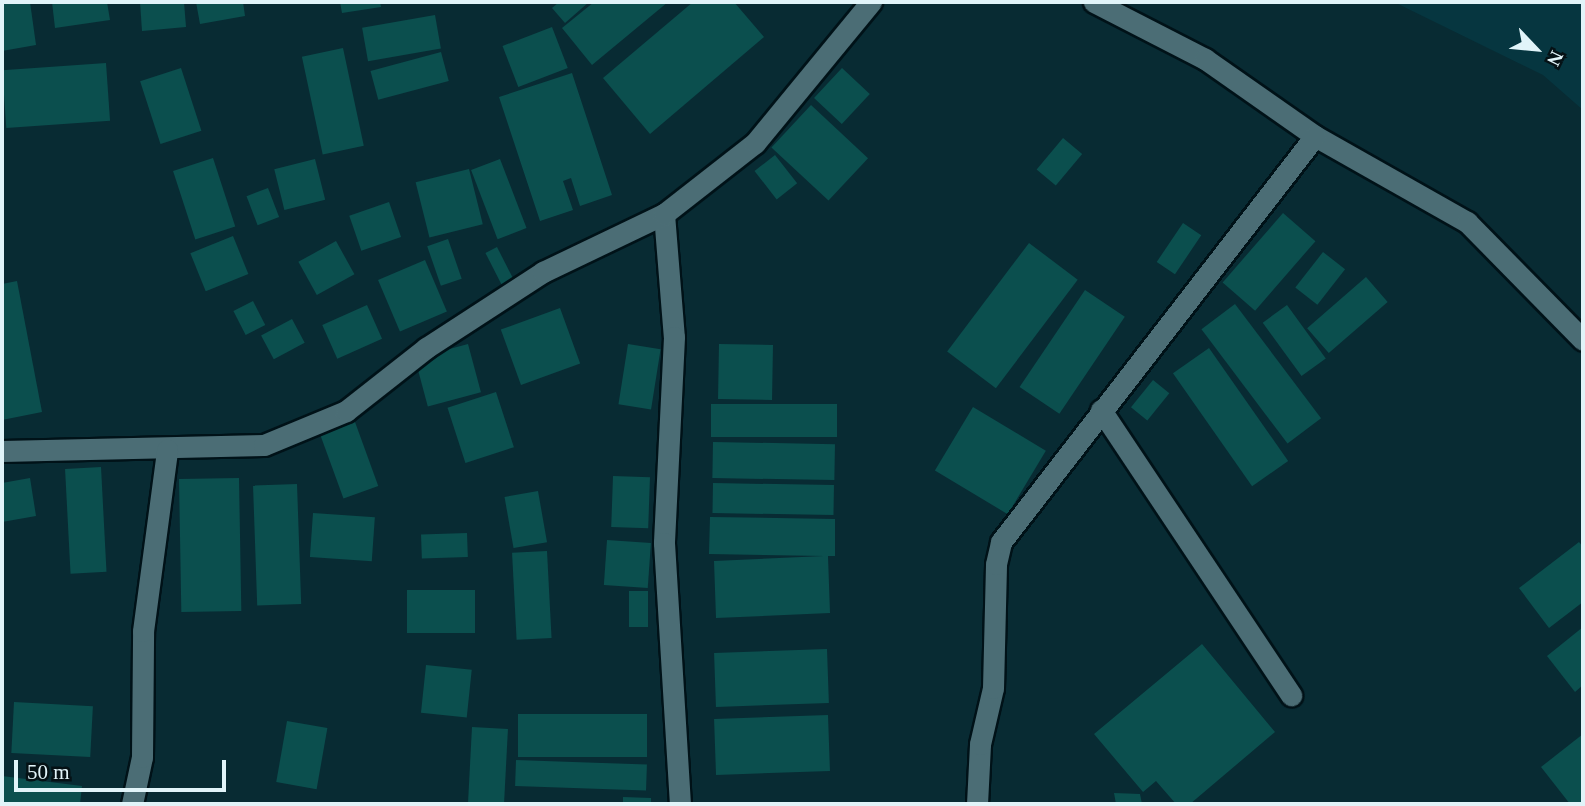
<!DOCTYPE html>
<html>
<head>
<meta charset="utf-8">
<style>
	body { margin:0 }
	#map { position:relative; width:1585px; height:806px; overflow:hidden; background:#082b33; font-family:Georgia,serif }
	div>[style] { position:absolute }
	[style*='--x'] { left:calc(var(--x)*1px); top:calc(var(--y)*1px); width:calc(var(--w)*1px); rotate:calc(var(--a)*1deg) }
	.built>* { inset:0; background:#063640 }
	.building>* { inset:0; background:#0b4f4e; transform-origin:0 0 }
	.roads { filter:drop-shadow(2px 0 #001218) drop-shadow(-2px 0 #001218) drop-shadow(0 2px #001218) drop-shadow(0 -2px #001218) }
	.minor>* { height:21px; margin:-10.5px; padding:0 10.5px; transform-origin:10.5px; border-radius:10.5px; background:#4b6d75 }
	span { translate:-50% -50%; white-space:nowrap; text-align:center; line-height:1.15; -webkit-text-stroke:7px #051115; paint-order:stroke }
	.frame { position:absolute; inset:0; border:4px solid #e1f4f9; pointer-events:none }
	.north { position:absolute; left:1501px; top:14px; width:70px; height:70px; -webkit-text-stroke:5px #051115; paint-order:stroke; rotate:116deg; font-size:19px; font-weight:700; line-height:28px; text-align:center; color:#e1f4f9 }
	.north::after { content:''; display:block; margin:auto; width:24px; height:32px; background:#e1f4f9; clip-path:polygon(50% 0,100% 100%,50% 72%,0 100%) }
	.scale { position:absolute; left:14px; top:760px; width:212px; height:32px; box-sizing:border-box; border:4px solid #e1f4f9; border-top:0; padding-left:9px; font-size:21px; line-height:24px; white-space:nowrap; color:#e1f4f9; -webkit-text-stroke:5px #051115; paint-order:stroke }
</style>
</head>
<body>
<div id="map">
	<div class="built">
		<div style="clip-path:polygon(1394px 2px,1583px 2px,1583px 110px,1543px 75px)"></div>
	</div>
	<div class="building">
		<div style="clip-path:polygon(2px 2px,30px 2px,36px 45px,2px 51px)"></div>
		<div style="clip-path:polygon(52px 2px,107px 2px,110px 20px,55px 28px)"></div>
		<div style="clip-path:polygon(140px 2px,184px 2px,186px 27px,142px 31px)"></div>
		<div style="clip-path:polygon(196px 2px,243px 2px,245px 16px,200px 24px)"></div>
		<div style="clip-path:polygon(340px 2px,380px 2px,381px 7px,342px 13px)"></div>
		<div style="clip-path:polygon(559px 2px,589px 2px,565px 23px,552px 8px)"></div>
		<div style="clip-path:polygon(594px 2px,668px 2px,592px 65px,562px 28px)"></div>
		<div style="clip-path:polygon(693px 2px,734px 2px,764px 37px,650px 134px,603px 78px)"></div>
		<div style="left:435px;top:15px;width:34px;height:74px;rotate:80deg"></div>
		<div style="left:552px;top:27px;width:44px;height:53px;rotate:69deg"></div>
		<div style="left:343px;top:48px;width:100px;height:42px;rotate:78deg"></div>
		<div style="left:441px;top:52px;width:30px;height:73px;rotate:75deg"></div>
		<div style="left:106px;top:63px;width:58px;height:104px;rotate:86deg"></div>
		<div style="left:181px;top:68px;width:66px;height:43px;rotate:72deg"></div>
		<div style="left:842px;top:68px;width:38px;height:41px;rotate:43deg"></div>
		<div style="clip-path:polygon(572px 73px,612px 195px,580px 206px,571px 178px,563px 181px,573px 210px,540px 221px,499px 97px)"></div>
		<div style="left:811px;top:105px;width:78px;height:58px;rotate:43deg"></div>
		<div style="left:1063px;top:138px;width:25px;height:41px;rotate:40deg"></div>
		<div style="left:775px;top:155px;width:36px;height:26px;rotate:52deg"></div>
		<div style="left:213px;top:158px;width:72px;height:42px;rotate:72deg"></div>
		<div style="left:315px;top:159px;width:42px;height:42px;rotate:76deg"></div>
		<div style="left:500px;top:159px;width:74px;height:31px;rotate:69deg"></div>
		<div style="left:469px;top:169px;width:57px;height:55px;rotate:76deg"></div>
		<div style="left:268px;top:188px;width:31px;height:23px;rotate:69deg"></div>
		<div style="left:389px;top:202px;width:37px;height:42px;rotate:71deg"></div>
		<div style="left:1283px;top:213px;width:43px;height:92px;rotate:41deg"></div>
		<div style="left:1183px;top:223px;width:22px;height:47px;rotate:34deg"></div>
		<div style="left:233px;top:236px;width:41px;height:46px;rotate:68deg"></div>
		<div style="left:448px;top:239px;width:42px;height:22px;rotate:71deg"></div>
		<div style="left:336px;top:241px;width:38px;height:43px;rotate:61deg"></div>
		<div style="left:1029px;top:243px;width:61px;height:136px;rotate:37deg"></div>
		<div style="left:497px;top:247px;width:36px;height:13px;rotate:63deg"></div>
		<div style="left:1323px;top:252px;width:28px;height:45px;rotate:38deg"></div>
		<div style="left:425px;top:260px;width:56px;height:51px;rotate:67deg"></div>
		<div style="left:1366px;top:277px;width:33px;height:78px;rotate:49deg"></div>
		<div style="clip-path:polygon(17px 281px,42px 412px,2px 420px,2px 284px)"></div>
		<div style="left:1085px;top:290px;width:48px;height:117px;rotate:34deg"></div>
		<div style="left:253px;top:301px;width:27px;height:22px;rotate:63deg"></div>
		<div style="left:1235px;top:304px;width:143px;height:42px;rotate:53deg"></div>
		<div style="left:367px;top:305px;width:37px;height:49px;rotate:66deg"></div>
		<div style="left:1287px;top:305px;width:66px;height:30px;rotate:54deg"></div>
		<div style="left:560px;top:308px;width:59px;height:63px;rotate:70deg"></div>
		<div style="left:292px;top:319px;width:27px;height:35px;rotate:62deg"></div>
		<div style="left:468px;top:344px;width:50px;height:55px;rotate:75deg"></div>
		<div style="left:628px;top:344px;width:33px;height:61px;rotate:9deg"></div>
		<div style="left:719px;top:344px;width:54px;height:55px;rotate:1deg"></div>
		<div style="left:1209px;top:348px;width:138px;height:44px;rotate:55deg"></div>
		<div style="left:1153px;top:380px;width:21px;height:35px;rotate:39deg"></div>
		<div style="left:496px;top:392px;width:58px;height:51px;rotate:72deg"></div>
		<div style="left:837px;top:404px;width:33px;height:126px;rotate:90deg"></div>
		<div style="left:973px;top:407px;width:85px;height:74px;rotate:31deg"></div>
		<div style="left:355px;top:422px;width:68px;height:37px;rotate:70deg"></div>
		<div style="left:713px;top:442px;width:122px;height:36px;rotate:1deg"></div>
		<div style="left:101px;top:467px;width:105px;height:36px;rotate:87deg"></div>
		<div style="left:613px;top:476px;width:37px;height:51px;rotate:2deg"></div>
		<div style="clip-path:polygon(30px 478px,36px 516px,2px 522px,2px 483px)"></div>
		<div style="left:239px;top:478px;width:133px;height:60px;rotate:89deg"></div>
		<div style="left:713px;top:483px;width:121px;height:30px;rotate:1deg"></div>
		<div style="left:297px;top:484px;width:120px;height:44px;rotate:88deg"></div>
		<div style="left:538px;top:491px;width:52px;height:34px;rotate:80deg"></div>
		<div style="left:313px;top:513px;width:62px;height:44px;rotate:4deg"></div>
		<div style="clip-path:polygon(710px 517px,835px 519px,835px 556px,828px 556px,830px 613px,716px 618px,714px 561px,824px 556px,709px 554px)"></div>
		<div style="left:467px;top:533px;width:24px;height:46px;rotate:88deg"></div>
		<div style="left:607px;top:540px;width:44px;height:45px;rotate:4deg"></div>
		<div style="clip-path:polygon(1579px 542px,1583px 547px,1583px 602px,1549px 628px,1519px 588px)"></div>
		<div style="left:547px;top:551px;width:87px;height:35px;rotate:87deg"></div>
		<div style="left:475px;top:590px;width:43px;height:68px;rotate:90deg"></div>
		<div style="left:629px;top:591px;width:19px;height:36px"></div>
		<div style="clip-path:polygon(1583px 627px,1583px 685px,1575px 692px,1547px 656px)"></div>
		<div style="clip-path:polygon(1202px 644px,1275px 732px,1190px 804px,1176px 804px,1156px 781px,1143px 792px,1094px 734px)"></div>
		<div style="left:827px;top:649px;width:54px;height:113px;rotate:88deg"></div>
		<div style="left:426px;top:665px;width:46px;height:48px;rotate:6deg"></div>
		<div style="left:14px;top:702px;width:79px;height:51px;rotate:3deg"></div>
		<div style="left:518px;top:714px;width:129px;height:43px"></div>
		<div style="left:828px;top:715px;width:56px;height:114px;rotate:88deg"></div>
		<div style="left:287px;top:721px;width:41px;height:62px;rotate:10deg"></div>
		<div style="left:472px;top:727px;width:36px;height:77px;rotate:3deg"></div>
		<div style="clip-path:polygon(1583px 734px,1583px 802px,1570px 804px,1541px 767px)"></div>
		<div style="left:516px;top:760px;width:131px;height:26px;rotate:2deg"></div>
		<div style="clip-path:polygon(2px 776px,82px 786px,80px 804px,2px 804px)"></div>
		<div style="clip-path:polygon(1114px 793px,1140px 794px,1142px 804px,1116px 804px)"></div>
		<div style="clip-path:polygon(623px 797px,651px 798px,651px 804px,623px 804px)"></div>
	</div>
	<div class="roads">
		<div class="minor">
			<div style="--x:1094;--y:2;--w:125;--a:27.2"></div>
			<div style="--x:1205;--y:59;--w:134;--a:35"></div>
			<div style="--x:1315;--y:136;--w:175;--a:29.5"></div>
			<div style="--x:1467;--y:222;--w:165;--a:45.5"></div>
			<div style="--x:664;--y:214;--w:123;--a:85.4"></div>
			<div style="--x:674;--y:337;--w:206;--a:92.8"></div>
			<div style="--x:664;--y:543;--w:261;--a:86.5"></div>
			<div style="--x:1101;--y:410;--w:343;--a:56.3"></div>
			<div style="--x:2;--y:451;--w:262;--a:-1.3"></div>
			<div style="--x:264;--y:445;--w:89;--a:-22.5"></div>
			<div style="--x:346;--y:411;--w:102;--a:-38.2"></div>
			<div style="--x:426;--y:348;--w:140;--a:-33"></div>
			<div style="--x:543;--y:272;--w:134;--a:-25.6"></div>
			<div style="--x:664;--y:214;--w:115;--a:-38"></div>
			<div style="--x:755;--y:143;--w:183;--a:-50.6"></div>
			<div style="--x:132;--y:804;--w:48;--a:-78"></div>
			<div style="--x:142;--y:757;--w:126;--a:-89.5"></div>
			<div style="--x:143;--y:631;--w:183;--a:-82.4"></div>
			<div style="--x:977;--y:804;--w:60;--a:-87.1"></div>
			<div style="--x:980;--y:744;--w:57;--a:-76.9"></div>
			<div style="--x:993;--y:688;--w:124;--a:-88.6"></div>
			<div style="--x:996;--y:564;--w:23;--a:-77"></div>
			<div style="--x:1001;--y:542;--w:513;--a:-52.28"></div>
		</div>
	</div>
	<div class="frame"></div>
	<div class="north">N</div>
	<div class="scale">50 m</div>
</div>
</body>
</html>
